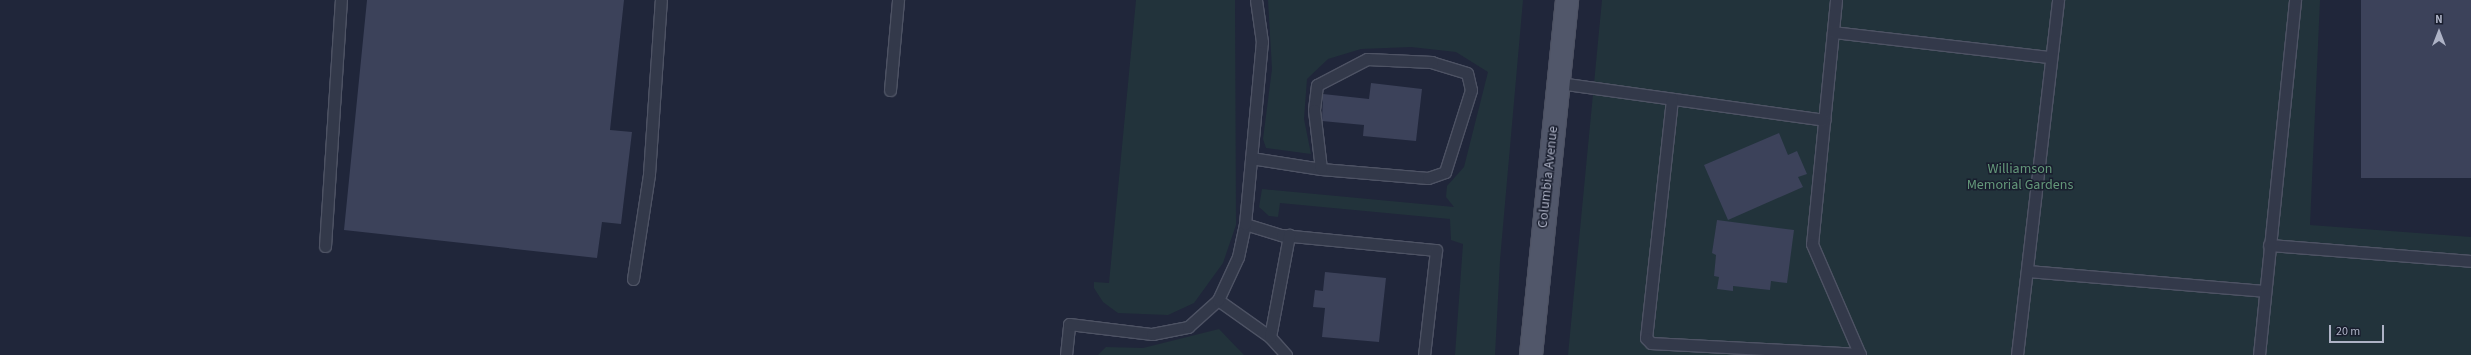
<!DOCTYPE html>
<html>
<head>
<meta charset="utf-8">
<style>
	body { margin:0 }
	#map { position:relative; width:2471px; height:355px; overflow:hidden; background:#20263a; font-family:"Source Sans 3",sans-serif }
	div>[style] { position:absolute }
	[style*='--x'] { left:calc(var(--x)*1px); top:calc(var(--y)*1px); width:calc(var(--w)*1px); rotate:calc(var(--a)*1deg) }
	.green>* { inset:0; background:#22333b }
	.building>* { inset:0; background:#3c425a; transform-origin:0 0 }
	.roads { filter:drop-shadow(1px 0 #4e5364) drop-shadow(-1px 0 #4e5364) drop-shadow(0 1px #4e5364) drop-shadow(0 -1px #4e5364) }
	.service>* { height:11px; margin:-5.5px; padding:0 5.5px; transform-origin:5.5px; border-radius:5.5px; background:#33394a }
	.primary>* { height:22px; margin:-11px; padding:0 11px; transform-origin:11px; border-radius:11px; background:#51576a }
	span { translate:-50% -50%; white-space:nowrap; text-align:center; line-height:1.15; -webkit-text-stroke:3px #191e2e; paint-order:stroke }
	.park-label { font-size:14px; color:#64987a }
	.street-label { font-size:14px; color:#aeb3c6 }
	.north { position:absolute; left:2419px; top:12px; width:40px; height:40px; -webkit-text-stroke:3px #191e2e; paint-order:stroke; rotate:0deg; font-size:11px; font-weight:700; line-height:16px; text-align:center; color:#aeb3c6 }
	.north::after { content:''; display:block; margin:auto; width:14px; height:18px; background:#aeb3c6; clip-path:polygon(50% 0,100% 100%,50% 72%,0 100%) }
	.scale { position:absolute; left:2329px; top:325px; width:55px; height:18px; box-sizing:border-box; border:2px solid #aeb3c6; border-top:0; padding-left:5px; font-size:12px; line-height:14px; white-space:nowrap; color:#aeb3c6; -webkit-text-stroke:3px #191e2e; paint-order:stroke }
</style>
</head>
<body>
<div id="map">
	<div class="green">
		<div style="clip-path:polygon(1136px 0,1235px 0,1236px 225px,1223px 263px,1194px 303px,1168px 315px,1118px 313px,1103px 302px,1094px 288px,1094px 282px,1109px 283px)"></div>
		<div style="clip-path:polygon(1268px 0,1523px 0,1500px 260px,1495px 355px,1455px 355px,1463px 244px,1451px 240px,1450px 219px,1280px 203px,1278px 217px,1269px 216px,1259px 207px,1262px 189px,1454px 207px,1446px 197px,1447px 186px,1464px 167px,1488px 72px,1456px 52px,1411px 47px,1361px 49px,1328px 59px,1307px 79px,1304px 119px,1311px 154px,1266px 148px,1263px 139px,1272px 69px)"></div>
		<div style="clip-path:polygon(1602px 0,2320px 0,2310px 225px,2471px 237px,2471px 355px,1568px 355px)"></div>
		<div style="clip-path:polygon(1219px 329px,1244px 355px,1098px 355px,1106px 347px,1143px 348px)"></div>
	</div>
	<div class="building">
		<div style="clip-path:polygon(367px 0,624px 0,610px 130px,632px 132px,621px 224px,602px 222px,597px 258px,344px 230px)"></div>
		<div style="left:2361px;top:0;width:110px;height:178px"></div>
		<div style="clip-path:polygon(1371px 83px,1422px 89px,1416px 141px,1363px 136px,1364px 125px,1322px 121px,1323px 94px,1369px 99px)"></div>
		<div style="clip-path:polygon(1779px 133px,1788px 155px,1797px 151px,1807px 174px,1798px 177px,1803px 187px,1728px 220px,1704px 165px)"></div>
		<div style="clip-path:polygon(1717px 220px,1794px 230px,1787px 283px,1771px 281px,1770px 290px,1733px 286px,1733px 291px,1717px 289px,1719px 277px,1714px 276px,1716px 255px,1712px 253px)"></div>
		<div style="clip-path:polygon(1325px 272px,1386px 278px,1379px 342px,1322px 337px,1325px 308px,1313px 307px,1315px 290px,1323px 291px)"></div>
	</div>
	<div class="roads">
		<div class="service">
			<div style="--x:1836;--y:0;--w:245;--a:95.6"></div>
			<div style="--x:1812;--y:244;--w:121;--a:66.6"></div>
			<div style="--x:1833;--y:32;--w:218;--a:6.6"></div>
			<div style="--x:1559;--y:83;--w:268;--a:7.9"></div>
			<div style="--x:890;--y:90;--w:90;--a:-84.9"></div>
			<div style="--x:1672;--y:99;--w:240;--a:96.2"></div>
			<div style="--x:1646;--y:338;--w:7;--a:45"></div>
			<div style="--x:1651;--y:343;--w:209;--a:3"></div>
			<div style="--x:1251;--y:158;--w:71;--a:8.9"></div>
			<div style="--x:1321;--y:169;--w:107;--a:4.8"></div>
			<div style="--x:1428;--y:178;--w:18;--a:-19"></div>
			<div style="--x:1445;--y:172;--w:86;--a:-72.4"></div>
			<div style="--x:1471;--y:90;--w:17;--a:-103"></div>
			<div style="--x:1467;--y:73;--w:37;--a:-163"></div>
			<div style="--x:1432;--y:62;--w:65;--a:-177.4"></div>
			<div style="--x:1367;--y:59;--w:56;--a:152.5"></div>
			<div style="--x:1317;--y:85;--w:25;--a:97"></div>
			<div style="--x:1314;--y:110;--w:59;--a:83.2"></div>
			<div style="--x:1245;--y:224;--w:39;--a:17"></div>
			<div style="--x:1282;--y:235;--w:155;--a:5.6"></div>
			<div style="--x:1436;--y:250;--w:106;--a:96.5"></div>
			<div style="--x:2269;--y:245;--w:203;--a:4.5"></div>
			<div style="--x:325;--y:246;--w:247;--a:-86.3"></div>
			<div style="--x:2027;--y:271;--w:238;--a:4.8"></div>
			<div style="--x:633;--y:279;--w:106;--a:-81.3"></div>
			<div style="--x:649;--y:174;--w:174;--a:-86.1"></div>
			<div style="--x:1218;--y:300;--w:64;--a:35.4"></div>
			<div style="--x:1270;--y:337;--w:24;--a:48"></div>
			<div style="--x:1270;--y:337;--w:104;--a:-79.4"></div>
			<div style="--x:1066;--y:355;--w:31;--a:-84"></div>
			<div style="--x:1069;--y:324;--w:84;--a:6.9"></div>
			<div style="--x:1152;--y:334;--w:37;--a:-11"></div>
			<div style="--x:1188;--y:327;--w:40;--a:-42"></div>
			<div style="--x:1218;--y:300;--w:47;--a:-65.1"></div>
			<div style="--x:1238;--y:257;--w:34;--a:-78"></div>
			<div style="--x:1245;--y:224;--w:183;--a:-84.7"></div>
			<div style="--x:1262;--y:42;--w:42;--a:-98.1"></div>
			<div style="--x:2017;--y:355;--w:357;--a:-83.4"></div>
			<div style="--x:2259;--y:355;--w:357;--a:-84.2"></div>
		</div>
		<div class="primary">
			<div style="--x:1531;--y:355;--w:357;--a:-84.2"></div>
		</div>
	</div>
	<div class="park-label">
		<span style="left:2020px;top:177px">Williamson<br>Memorial Gardens</span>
	</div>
	<div class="street-label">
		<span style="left:1548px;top:177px;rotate:-84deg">Columbia Avenue</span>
	</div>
	<div class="north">N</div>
	<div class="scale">20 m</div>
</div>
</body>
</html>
